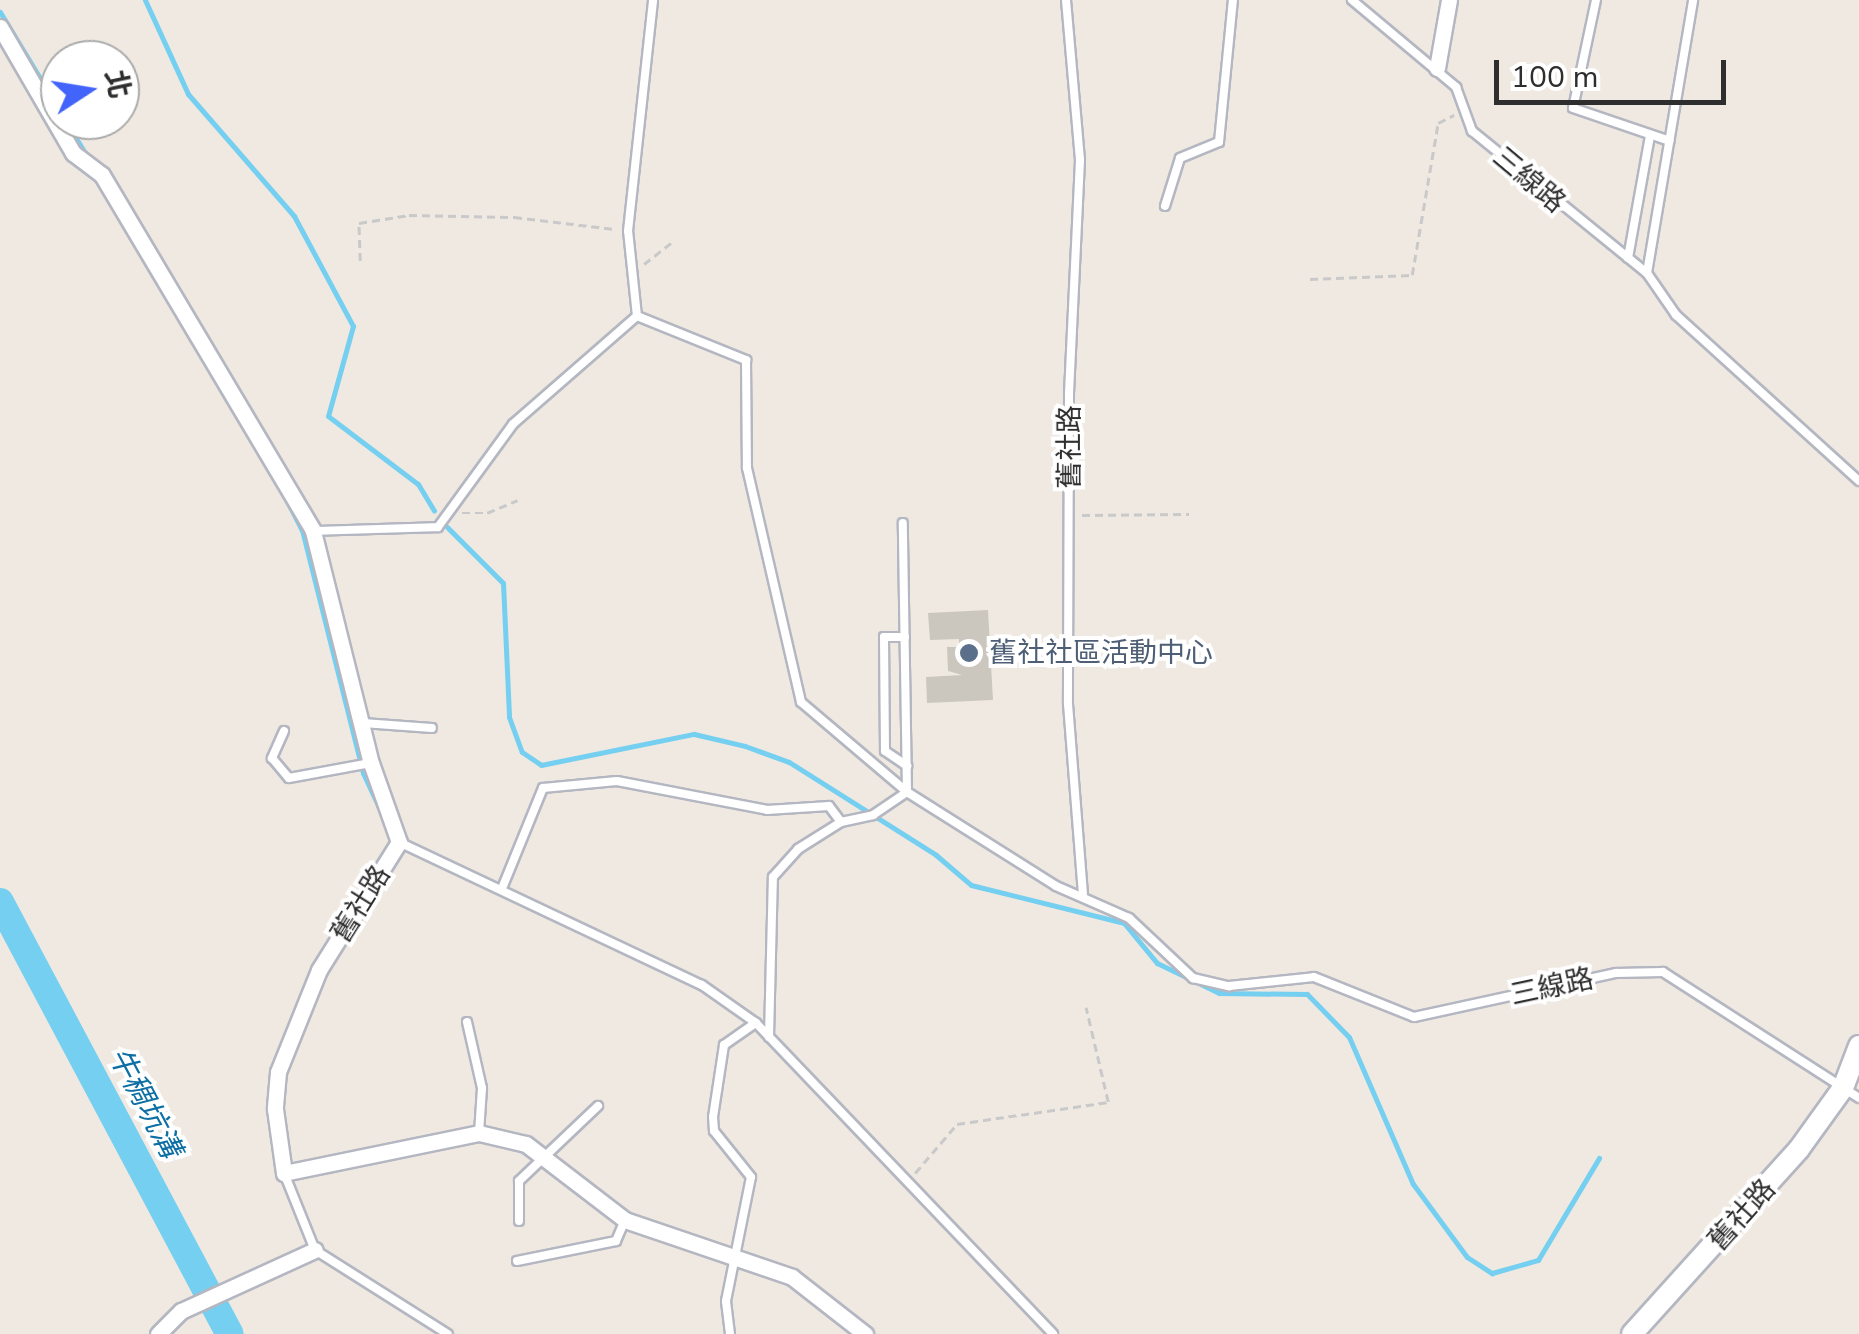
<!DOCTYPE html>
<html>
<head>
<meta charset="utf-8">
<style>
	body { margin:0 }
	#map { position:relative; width:1859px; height:1334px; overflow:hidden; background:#efe9e1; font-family:"Nunito Sans","Noto Sans TC",sans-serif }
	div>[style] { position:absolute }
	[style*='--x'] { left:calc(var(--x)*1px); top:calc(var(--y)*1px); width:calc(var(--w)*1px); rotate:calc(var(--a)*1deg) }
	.stream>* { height:5px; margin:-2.5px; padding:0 2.5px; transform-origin:2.5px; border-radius:2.5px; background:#75cff0 }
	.river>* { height:28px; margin:-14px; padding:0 14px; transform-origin:14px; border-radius:14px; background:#75cff0 }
	.building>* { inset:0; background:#cbc7bf }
	.path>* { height:2.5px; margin-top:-1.25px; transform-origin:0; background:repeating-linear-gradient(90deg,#c9c9c9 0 8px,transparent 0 13px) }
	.roads { filter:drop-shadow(2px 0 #b4b7c1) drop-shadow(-2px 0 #b4b7c1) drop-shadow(0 2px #b4b7c1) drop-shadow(0 -2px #b4b7c1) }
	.lane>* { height:8px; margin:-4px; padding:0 4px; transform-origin:4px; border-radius:4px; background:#fff }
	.street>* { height:15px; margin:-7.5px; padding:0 7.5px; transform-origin:7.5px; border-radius:7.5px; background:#fff }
	.secondary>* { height:20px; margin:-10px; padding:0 10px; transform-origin:10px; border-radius:10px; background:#fff }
	.dots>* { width:28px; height:28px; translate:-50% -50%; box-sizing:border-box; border:5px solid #fff; border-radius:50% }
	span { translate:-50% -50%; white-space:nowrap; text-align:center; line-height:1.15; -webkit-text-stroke:8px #fff; paint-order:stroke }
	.street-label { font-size:28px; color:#2e2e2e }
	.service-label { font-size:28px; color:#4e5e75 }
	.left { translate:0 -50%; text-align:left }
	.water-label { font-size:30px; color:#0d6fa3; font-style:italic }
	.north { position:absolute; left:40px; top:40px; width:100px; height:100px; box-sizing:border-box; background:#fff; border:2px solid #ababab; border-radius:50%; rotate:78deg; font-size:28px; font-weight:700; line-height:40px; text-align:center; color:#2e2e2e }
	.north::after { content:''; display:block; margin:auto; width:35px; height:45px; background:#4264fb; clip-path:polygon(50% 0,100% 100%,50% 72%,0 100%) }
	.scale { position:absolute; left:1494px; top:60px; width:232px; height:45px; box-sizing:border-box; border:5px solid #2e2e2e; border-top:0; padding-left:12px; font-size:30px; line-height:35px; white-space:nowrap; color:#2e2e2e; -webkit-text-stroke:8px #fff; paint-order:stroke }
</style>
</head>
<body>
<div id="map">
	<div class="stream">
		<div style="--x:145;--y:0;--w:103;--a:65.4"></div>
		<div style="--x:188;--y:94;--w:162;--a:49"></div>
		<div style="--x:294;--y:216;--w:125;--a:61.8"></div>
		<div style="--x:353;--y:326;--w:93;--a:105.5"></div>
		<div style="--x:328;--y:416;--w:113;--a:37.1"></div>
		<div style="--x:418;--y:484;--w:31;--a:59"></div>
		<div style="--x:0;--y:12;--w:116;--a:58.8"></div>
		<div style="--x:65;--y:120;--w:44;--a:58.8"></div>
		<div style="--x:287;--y:501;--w:33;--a:63"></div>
		<div style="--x:302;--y:530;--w:251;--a:75.9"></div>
		<div style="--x:363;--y:773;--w:45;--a:65.1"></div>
		<div style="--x:447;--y:527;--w:79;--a:45"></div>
		<div style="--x:503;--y:583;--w:134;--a:87.4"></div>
		<div style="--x:509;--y:717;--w:37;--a:70"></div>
		<div style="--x:522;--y:752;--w:23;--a:34"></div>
		<div style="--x:541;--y:765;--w:156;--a:-11.5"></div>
		<div style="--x:694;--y:734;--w:52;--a:13.2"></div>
		<div style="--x:745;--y:746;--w:47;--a:20"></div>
		<div style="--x:789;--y:762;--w:174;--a:32.3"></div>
		<div style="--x:936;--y:855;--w:46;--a:40.6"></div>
		<div style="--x:971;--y:885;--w:158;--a:13.9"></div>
		<div style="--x:1124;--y:923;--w:52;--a:50.5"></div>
		<div style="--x:1157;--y:963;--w:69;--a:25.8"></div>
		<div style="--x:1219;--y:993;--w:88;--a:0.7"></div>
		<div style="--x:1307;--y:994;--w:60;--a:45.7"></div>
		<div style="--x:1349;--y:1037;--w:160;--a:66.5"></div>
		<div style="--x:1413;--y:1184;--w:91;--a:53.5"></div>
		<div style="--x:1467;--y:1257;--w:30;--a:33"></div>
		<div style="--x:1492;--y:1273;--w:48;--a:-15.8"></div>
		<div style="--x:1538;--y:1260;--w:119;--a:-59.1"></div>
	</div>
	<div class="river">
		<div style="--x:0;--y:902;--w:489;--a:62"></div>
	</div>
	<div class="building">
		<div style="clip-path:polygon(988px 610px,993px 700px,927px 703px,926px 677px,962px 675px,948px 671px,947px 647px,959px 647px,959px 639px,930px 640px,928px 613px)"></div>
	</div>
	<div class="path">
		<div style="--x:360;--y:261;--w:38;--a:-92"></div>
		<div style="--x:359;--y:223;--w:51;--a:-9.1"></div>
		<div style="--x:409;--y:215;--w:105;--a:1.1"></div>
		<div style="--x:514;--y:217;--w:101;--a:6.8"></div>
		<div style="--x:644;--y:264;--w:39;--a:-38"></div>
		<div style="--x:1310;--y:279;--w:102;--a:-2.2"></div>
		<div style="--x:1412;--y:275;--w:154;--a:-80.3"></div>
		<div style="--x:1438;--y:123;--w:18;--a:-27"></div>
		<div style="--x:462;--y:513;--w:25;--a:0"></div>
		<div style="--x:487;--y:513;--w:33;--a:-23"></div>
		<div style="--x:1082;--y:515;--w:107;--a:-0.5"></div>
		<div style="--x:915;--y:1173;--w:65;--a:-49.4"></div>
		<div style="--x:957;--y:1124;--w:153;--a:-8.3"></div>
		<div style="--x:1108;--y:1102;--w:97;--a:-103.2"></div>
	</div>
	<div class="roads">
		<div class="lane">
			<div style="--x:1066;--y:0;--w:161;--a:85"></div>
			<div style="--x:1080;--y:160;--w:234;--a:92.7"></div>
			<div style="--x:1069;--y:394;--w:310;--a:90.2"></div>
			<div style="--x:1068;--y:704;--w:191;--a:85.5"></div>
			<div style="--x:1352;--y:0;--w:136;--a:39.9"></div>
			<div style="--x:1456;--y:87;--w:47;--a:70"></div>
			<div style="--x:1472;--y:131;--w:225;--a:39.1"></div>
			<div style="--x:1647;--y:273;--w:51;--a:55.4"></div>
			<div style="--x:1676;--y:315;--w:247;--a:42.2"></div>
			<div style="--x:1596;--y:0;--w:110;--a:102"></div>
			<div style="--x:1573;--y:108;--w:102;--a:18.8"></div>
			<div style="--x:1165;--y:206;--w:50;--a:-72.6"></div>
			<div style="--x:1180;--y:158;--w:42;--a:-22.3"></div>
			<div style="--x:1219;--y:142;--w:143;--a:-84.4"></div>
			<div style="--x:1628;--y:258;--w:124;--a:-79.8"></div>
			<div style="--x:1647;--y:273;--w:277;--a:-80.4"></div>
			<div style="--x:637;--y:316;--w:85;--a:-96"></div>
			<div style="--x:628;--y:231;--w:232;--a:-83.8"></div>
			<div style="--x:313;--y:531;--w:125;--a:-1.8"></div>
			<div style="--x:438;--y:527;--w:127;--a:-53.9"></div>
			<div style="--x:513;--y:424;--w:164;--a:-41.1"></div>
			<div style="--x:637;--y:316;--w:118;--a:22"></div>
			<div style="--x:746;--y:360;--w:108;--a:89.5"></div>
			<div style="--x:747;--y:468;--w:240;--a:77"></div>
			<div style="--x:801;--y:702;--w:139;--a:40.3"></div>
			<div style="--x:907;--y:792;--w:176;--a:32.2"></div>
			<div style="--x:1056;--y:886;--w:80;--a:23.7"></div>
			<div style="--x:1129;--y:918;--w:88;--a:43.2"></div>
			<div style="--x:1193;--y:978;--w:37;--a:13"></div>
			<div style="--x:1229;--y:986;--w:85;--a:-6"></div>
			<div style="--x:1314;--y:977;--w:108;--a:21.8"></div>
			<div style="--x:1414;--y:1017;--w:207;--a:-12.3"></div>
			<div style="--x:1616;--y:973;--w:47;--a:-1.2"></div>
			<div style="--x:1663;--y:972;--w:233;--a:32.7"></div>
			<div style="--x:905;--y:637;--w:21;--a:180"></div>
			<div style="--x:884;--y:637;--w:114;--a:89.5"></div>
			<div style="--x:885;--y:751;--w:27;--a:34"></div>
			<div style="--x:363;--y:723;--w:69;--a:4.1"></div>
			<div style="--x:284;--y:731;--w:30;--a:114"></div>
			<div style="--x:272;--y:758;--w:26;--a:50"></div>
			<div style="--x:289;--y:778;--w:83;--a:-10.4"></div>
			<div style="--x:399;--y:842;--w:335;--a:25.3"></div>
			<div style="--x:702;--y:985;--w:66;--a:35.1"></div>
			<div style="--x:756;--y:1023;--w:430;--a:46.3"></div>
			<div style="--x:503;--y:886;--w:106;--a:-67.8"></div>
			<div style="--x:543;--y:788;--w:74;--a:-5.4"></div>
			<div style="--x:617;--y:781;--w:153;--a:10.9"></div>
			<div style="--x:767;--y:810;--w:62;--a:-3.7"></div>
			<div style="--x:829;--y:806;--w:20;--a:53"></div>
			<div style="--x:467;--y:1022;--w:68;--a:77.2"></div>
			<div style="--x:482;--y:1088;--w:45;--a:93.8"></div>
			<div style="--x:769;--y:1037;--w:160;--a:-88.6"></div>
			<div style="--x:773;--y:877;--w:38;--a:-48"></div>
			<div style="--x:798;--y:849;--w:51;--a:-32.1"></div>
			<div style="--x:841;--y:822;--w:33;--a:-12"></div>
			<div style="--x:873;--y:815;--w:41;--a:-34.1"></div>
			<div style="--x:907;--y:792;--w:269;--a:-90.9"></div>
			<div style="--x:284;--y:1173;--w:83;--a:68.1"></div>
			<div style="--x:315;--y:1250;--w:157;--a:32.3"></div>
			<div style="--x:519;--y:1221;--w:40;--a:-90"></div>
			<div style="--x:519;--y:1181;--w:109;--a:-43.5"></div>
			<div style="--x:517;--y:1261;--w:101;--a:-11.4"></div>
			<div style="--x:616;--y:1241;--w:23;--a:-67"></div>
			<div style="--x:730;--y:1334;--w:33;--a:-97"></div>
			<div style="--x:726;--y:1301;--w:126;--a:-78.6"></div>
			<div style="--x:751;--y:1177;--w:59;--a:-128.8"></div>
			<div style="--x:714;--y:1131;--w:14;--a:-94"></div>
			<div style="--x:713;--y:1117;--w:73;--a:-81.3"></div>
			<div style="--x:724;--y:1045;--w:39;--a:-35"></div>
		</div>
		<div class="street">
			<div style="--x:0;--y:27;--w:146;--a:59.9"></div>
			<div style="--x:73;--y:153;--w:36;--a:37"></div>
			<div style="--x:102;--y:175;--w:414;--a:59.3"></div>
			<div style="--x:313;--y:531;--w:239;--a:76"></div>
			<div style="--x:371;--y:763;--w:84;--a:70.5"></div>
			<div style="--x:399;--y:842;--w:151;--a:122"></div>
			<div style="--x:319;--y:970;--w:110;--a:111.9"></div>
			<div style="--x:278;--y:1072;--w:37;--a:95"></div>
			<div style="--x:275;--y:1109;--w:65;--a:82"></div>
			<div style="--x:284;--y:1173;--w:199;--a:-11.6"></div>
			<div style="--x:479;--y:1133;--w:48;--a:13.2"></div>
			<div style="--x:526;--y:1144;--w:125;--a:37.5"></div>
			<div style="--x:625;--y:1220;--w:176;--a:18.8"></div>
			<div style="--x:792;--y:1277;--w:93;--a:38"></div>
			<div style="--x:1437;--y:68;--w:69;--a:-80"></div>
			<div style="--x:158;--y:1334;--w:33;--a:-45"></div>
			<div style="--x:181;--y:1311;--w:147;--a:-24.5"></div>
		</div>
		<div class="secondary">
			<div style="--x:1632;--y:1334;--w:249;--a:-47.9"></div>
			<div style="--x:1799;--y:1149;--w:75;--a:-54.2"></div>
			<div style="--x:1843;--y:1088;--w:45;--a:-69.1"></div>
		</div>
	</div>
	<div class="dots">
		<div style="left:969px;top:653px;background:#5c6f8a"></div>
	</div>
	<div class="street-label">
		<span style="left:1529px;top:180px;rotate:40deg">三線路</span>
		<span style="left:1070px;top:447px;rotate:-90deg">舊社路</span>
		<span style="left:361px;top:904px;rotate:-58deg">舊社路</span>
		<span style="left:1552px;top:987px;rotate:-12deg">三線路</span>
		<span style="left:1742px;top:1215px;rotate:-48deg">舊社路</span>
	</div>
	<div class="service-label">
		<span class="left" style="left:989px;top:653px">舊社社區活動中心</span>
	</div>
	<div class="water-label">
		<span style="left:144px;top:1103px;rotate:62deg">牛稠坑溝</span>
	</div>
	<div class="north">北</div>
	<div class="scale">100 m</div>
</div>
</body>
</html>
